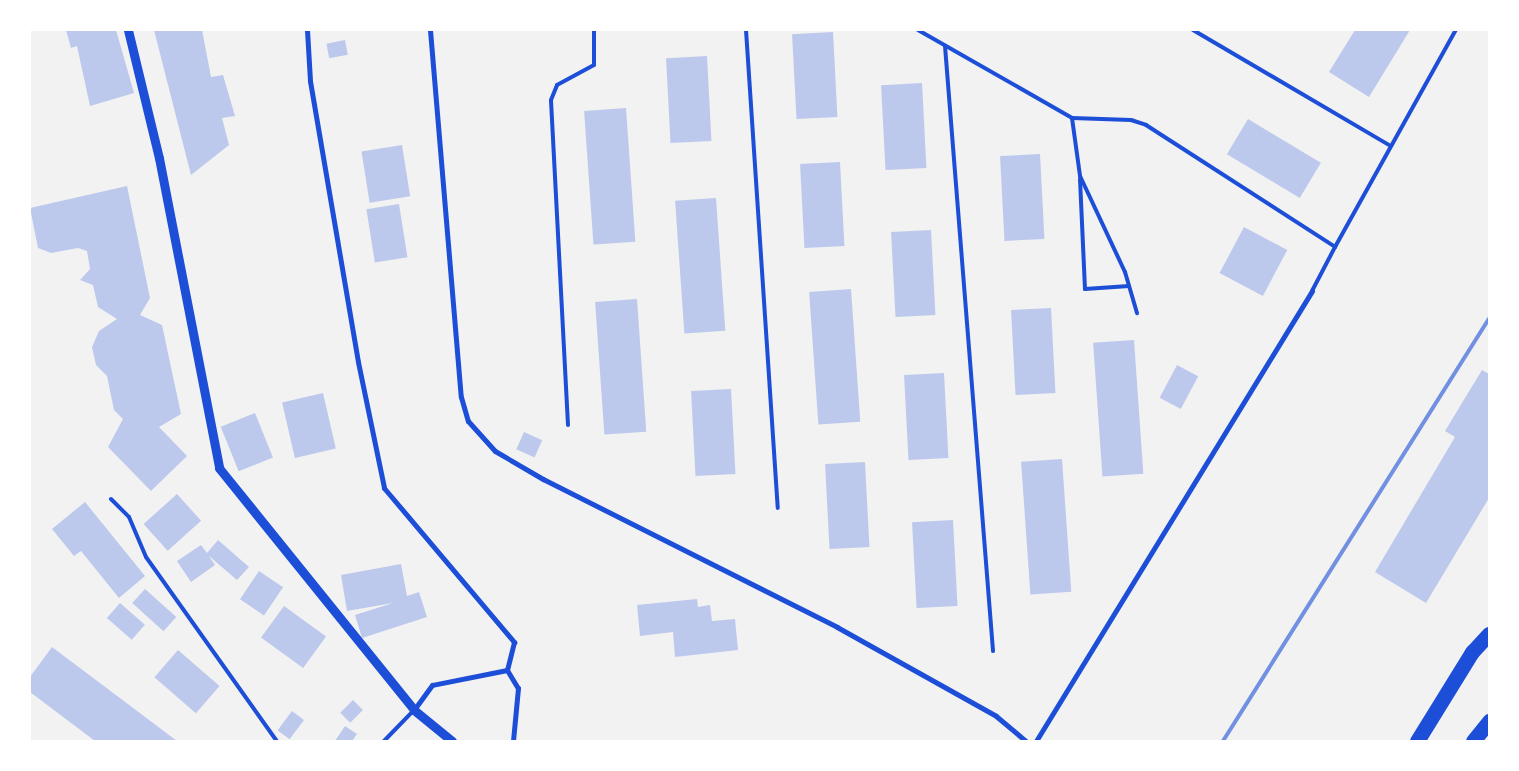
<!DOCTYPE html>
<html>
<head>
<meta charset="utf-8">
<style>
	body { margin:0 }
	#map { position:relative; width:1519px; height:771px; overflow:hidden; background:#f2f2f2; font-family:"Source Sans 3",sans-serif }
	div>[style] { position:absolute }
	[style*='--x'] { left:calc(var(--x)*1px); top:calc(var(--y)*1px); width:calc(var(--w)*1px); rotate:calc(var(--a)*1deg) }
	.building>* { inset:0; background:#bdc9ec; transform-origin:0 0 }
	.service>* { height:4px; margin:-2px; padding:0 2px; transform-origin:2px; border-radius:2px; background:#1d4ed8 }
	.minor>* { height:5px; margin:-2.5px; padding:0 2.5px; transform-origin:2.5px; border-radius:2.5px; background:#1d4ed8 }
	.tertiary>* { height:9px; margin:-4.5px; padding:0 4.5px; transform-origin:4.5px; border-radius:4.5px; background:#1d4ed8 }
	.motorway>* { height:15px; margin:-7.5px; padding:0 7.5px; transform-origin:7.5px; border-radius:7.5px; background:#1d4ed8 }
	.rail>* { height:4px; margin:-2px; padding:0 2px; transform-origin:2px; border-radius:2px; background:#7290e2 }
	span { translate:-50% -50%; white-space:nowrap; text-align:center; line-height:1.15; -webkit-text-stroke:4px #fff; paint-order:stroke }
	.frame { position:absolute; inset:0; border:31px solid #fff; pointer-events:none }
</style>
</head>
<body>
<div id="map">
	<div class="building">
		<div style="clip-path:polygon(66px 30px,116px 30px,134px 93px,90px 106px,77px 46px,71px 48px)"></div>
		<div style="clip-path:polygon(154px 30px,202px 30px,211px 77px,223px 75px,235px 116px,222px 118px,229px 145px,191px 175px)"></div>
		<div style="clip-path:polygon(1355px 30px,1410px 30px,1369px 97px,1329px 72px)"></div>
		<div style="left:833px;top:32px;width:85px;height:41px;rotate:87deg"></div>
		<div style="left:345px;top:40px;width:15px;height:19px;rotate:79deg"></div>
		<div style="left:707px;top:56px;width:85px;height:41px;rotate:87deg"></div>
		<div style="left:922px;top:83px;width:85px;height:41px;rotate:87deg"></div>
		<div style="left:626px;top:108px;width:134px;height:42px;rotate:86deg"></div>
		<div style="left:1248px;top:119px;width:85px;height:41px;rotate:31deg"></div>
		<div style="left:402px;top:145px;width:52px;height:41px;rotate:81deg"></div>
		<div style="left:1040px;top:154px;width:85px;height:40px;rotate:87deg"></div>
		<div style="left:840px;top:162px;width:84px;height:40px;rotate:87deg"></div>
		<div style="clip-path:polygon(127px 186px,150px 298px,140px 315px,162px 325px,181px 414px,159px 427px,187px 456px,151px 491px,108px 447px,123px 419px,114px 410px,107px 376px,96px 365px,92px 347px,99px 331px,117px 319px,98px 307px,93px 285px,80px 280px,90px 269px,87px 251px,78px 248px,51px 253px,38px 248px,30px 208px)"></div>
		<div style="left:716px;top:198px;width:133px;height:41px;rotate:86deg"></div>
		<div style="left:399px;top:204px;width:54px;height:33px;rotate:81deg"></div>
		<div style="left:1244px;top:227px;width:49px;height:52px;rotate:28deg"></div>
		<div style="left:931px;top:230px;width:85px;height:40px;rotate:87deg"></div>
		<div style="left:851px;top:289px;width:133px;height:42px;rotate:86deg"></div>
		<div style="left:637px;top:299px;width:133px;height:42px;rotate:86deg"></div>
		<div style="left:1051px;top:308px;width:85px;height:40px;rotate:87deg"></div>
		<div style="left:1134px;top:340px;width:134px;height:41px;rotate:86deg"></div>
		<div style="left:1177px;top:365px;width:24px;height:37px;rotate:28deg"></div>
		<div style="clip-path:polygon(1482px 370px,1489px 374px,1489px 498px,1426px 603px,1375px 572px,1455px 437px,1445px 431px)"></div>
		<div style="left:944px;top:373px;width:85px;height:40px;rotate:87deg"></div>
		<div style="left:731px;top:389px;width:85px;height:40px;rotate:87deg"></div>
		<div style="left:323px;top:393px;width:57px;height:42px;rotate:77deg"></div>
		<div style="left:255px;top:413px;width:48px;height:37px;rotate:68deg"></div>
		<div style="left:524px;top:432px;width:20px;height:19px;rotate:24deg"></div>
		<div style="left:1062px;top:459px;width:133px;height:41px;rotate:86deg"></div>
		<div style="left:865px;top:462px;width:85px;height:40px;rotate:87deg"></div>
		<div style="left:177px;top:494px;width:36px;height:45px;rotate:48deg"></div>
		<div style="clip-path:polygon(85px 502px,145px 576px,119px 598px,81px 551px,74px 556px,52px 529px)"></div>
		<div style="left:953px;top:520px;width:86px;height:41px;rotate:87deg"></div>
		<div style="clip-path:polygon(218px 540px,249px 567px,237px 580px,209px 556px,215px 565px,191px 582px,177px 561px,201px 545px,207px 553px)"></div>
		<div style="clip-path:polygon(401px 564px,407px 596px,419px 592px,427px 617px,362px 638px,355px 615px,393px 603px,347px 611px,341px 575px)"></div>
		<div style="left:259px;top:571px;width:29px;height:34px;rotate:34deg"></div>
		<div style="left:145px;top:589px;width:42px;height:19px;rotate:42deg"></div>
		<div style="clip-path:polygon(697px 599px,698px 607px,710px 605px,712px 621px,735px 619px,738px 650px,675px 657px,673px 632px,640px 636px,637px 605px)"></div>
		<div style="left:120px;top:603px;width:33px;height:20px;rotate:41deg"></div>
		<div style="left:284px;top:606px;width:52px;height:39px;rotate:36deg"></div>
		<div style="clip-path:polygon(52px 647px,177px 741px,95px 741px,30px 692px,30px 677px)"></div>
		<div style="left:178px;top:650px;width:55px;height:36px;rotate:41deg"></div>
		<div style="left:353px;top:700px;width:14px;height:18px;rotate:45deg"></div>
		<div style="left:292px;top:711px;width:15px;height:24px;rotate:37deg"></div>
		<div style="clip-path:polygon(345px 726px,357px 734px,352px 741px,335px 741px)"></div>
	</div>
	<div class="service">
		<div style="--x:746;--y:30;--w:479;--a:86.2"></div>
		<div style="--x:918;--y:30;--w:177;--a:29.7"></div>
		<div style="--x:1072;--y:118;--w:59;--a:1.9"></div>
		<div style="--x:1131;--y:120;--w:16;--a:18"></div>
		<div style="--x:1146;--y:125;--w:225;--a:32.8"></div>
		<div style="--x:1335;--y:247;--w:248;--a:-60.9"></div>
		<div style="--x:1193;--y:30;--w:227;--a:30.4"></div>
		<div style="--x:945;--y:46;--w:607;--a:85.46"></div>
		<div style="--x:1072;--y:118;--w:59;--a:82.1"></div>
		<div style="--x:1080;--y:176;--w:106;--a:64.9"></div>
		<div style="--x:1125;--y:272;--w:43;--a:73.7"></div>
		<div style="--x:1080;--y:179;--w:110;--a:87.4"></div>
		<div style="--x:1085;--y:289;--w:44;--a:-3.9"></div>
		<div style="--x:1312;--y:291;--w:50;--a:-62.4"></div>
		<div style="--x:568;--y:425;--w:325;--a:-93"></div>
		<div style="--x:551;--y:100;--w:16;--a:-68"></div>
		<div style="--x:557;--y:85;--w:42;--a:-28.4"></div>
		<div style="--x:594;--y:65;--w:35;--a:-90"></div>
		<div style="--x:111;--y:499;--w:25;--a:45"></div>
		<div style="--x:129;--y:517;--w:43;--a:67"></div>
		<div style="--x:146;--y:557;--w:226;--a:54.6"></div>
		<div style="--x:384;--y:741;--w:43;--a:-45.9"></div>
	</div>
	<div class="minor">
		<div style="--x:307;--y:30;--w:51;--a:86.6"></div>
		<div style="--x:310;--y:81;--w:285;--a:80.3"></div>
		<div style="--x:358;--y:362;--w:129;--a:78.3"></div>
		<div style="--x:384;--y:488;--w:202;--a:49.8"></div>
		<div style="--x:514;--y:642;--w:29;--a:104"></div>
		<div style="--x:507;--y:670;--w:76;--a:168.7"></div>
		<div style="--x:432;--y:685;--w:31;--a:126"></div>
		<div style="--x:430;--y:30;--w:368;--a:85.2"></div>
		<div style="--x:461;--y:397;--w:25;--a:74"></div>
		<div style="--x:468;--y:421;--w:40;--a:48"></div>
		<div style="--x:495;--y:451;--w:56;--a:30.3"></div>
		<div style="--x:543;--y:479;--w:329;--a:26.7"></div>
		<div style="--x:837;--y:627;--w:182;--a:29.2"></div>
		<div style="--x:996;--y:716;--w:39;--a:40"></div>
		<div style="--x:507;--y:670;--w:21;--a:59"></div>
		<div style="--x:518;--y:688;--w:53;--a:95.4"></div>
		<div style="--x:1036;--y:741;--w:528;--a:-58.48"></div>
	</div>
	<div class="tertiary">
		<div style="--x:128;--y:30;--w:132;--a:76.4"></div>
		<div style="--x:159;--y:158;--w:316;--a:79"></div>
		<div style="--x:219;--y:468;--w:311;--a:51.1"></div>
		<div style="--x:414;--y:710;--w:49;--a:39.2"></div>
	</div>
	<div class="motorway">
		<div style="--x:1417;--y:741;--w:105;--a:-58.3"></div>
		<div style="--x:1472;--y:652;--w:25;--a:-47"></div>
		<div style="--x:1473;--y:741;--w:26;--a:-51"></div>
	</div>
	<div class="rail">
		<div style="--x:1223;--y:741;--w:499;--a:-57.8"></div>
	</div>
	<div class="frame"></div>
</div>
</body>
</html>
